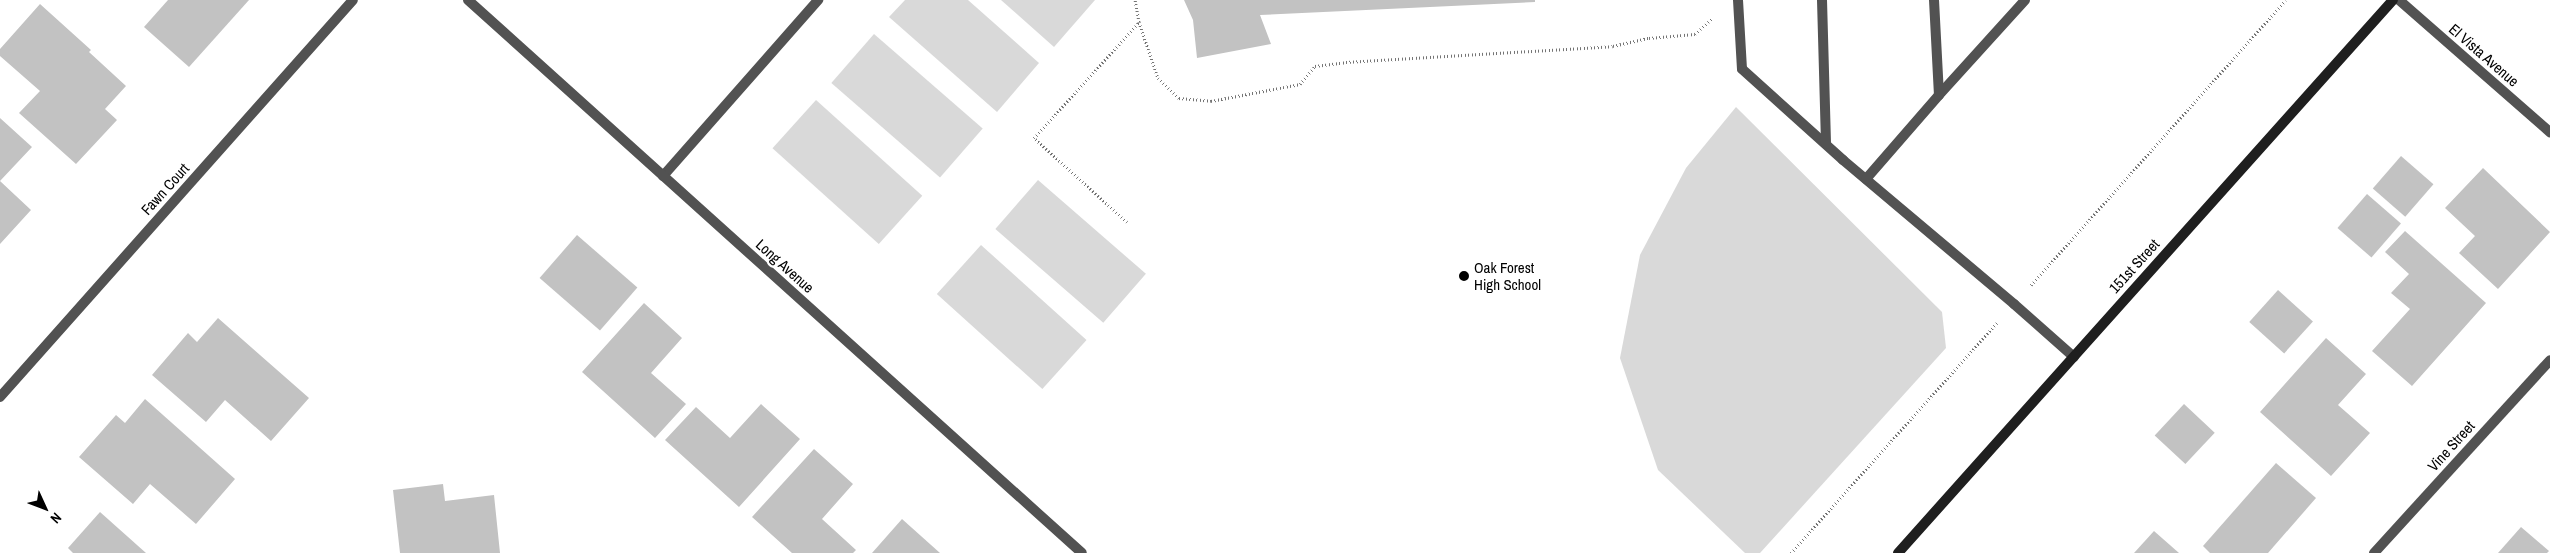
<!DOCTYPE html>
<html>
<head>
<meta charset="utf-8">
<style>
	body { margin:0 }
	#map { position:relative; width:2550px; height:553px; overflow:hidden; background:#fff; font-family:"Archivo Narrow",sans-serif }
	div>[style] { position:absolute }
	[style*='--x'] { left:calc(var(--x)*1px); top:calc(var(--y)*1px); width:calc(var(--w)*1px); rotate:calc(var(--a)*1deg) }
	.green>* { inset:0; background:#d9d9d9; transform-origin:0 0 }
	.building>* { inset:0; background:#c2c2c2; transform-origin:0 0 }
	.path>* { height:3px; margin-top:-1.5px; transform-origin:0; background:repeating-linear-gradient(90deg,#747474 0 1px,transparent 0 3.5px) }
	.lane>* { height:10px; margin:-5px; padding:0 5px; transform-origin:5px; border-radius:5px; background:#525252 }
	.street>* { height:10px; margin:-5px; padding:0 5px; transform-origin:5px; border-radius:5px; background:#525252 }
	.secondary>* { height:10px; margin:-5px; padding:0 5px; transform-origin:5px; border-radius:5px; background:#1f1f1f }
	.dots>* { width:14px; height:14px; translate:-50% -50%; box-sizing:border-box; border:2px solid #fff; border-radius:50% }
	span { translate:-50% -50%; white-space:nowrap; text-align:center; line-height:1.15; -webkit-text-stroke:4.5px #fff; paint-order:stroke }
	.street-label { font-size:15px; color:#000 }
	.poi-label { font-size:15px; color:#000 }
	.left { translate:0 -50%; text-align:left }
	.north { position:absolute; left:20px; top:483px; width:50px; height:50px; -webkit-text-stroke:4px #fff; paint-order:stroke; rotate:133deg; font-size:14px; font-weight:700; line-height:20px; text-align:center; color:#000 }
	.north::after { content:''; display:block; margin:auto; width:18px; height:22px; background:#000; clip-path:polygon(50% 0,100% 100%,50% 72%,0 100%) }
</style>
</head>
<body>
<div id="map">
	<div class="green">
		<div style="clip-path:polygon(905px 0,968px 0,1039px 63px,997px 112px,889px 17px)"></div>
		<div style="clip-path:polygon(1001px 0,1095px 0,1054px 47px)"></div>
		<div style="left:874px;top:34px;width:144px;height:65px;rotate:41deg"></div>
		<div style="left:816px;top:100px;width:143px;height:65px;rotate:42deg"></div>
		<div style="clip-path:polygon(1736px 107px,1942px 312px,1946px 348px,1760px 553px,1745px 553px,1658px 470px,1620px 358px,1640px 255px,1686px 168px)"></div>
		<div style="left:1038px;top:180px;width:143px;height:65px;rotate:41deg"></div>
		<div style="left:981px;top:245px;width:142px;height:66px;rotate:42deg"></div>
	</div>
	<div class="building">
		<div style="clip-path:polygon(168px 0,249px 0,189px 67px,144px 27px)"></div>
		<div style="clip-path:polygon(1184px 0,1535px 0,1535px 2px,1260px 15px,1271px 44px,1197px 58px,1193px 20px)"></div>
		<div style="clip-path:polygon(40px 4px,91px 50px,89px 52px,126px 86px,105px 109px,117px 120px,76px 164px,19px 113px,40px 91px,0 56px,0 49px)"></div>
		<div style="clip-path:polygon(0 118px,32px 147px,0 181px,31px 210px,0 244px)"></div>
		<div style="left:2401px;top:156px;width:43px;height:43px;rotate:41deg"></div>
		<div style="clip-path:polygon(2483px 168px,2550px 232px,2498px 289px,2459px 253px,2475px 236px,2445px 208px)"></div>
		<div style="left:2367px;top:194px;width:45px;height:45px;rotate:41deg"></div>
		<div style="clip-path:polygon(2405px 231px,2486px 303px,2412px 386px,2372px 351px,2410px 309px,2391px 293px,2409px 274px,2385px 252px)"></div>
		<div style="left:577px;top:235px;width:80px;height:57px;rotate:41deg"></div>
		<div style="left:2278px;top:290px;width:47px;height:43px;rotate:42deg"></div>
		<div style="clip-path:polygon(644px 303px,682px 338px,651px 373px,686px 404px,655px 438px,582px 372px)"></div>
		<div style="clip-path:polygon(218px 318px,309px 398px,271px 441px,225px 400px,206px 422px,152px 375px,188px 333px,197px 342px)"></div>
		<div style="clip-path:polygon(2326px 338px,2366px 374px,2338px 405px,2370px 433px,2331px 476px,2260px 412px)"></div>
		<div style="clip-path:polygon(145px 399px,235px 479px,196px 524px,150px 484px,133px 504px,79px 457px,116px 415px,125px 423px)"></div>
		<div style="clip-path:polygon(761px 404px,800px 439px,739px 507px,665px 440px,696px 407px,730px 438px)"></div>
		<div style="left:2184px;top:404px;width:42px;height:43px;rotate:43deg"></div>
		<div style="clip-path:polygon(814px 449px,853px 484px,822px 519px,856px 550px,853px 553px,792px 553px,752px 517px)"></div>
		<div style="clip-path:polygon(2276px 463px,2316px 498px,2268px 553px,2210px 553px,2203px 546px)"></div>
		<div style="clip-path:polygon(443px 484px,445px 501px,494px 495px,500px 553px,400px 553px,393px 490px)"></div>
		<div style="clip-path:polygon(100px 512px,146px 553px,73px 553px,68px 548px)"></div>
		<div style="clip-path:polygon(902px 519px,940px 553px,872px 553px)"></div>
		<div style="clip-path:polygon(2521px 527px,2549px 551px,2547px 553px,2498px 553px)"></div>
		<div style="clip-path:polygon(2154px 531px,2179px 553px,2134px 553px)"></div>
	</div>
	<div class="path">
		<div style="--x:1139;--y:22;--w:59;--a:71.3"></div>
		<div style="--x:1158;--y:78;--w:29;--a:44"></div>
		<div style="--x:1179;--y:98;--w:32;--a:5"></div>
		<div style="--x:1211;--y:101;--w:91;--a:-10.8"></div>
		<div style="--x:1300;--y:84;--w:23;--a:-50"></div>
		<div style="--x:1315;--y:66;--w:31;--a:-7"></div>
		<div style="--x:1346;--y:62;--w:267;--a:-3.4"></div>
		<div style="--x:1613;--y:46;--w:37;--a:-13"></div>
		<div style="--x:1649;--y:38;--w:46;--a:-5"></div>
		<div style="--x:1695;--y:34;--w:24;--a:-42"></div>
		<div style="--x:1127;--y:222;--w:125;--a:-137.9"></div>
		<div style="--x:1034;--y:138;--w:156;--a:-47.8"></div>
		<div style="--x:1139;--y:22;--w:22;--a:-100"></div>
		<div style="--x:2031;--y:285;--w:382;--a:-48.2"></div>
		<div style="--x:1791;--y:553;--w:309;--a:-48.2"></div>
	</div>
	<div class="lane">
		<div style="--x:1738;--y:0;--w:69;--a:86.7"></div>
		<div style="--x:1742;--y:69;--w:136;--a:42"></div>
		<div style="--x:1843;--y:160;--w:224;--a:40.1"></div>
		<div style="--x:2014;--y:304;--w:80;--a:41.5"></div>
		<div style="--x:1822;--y:0;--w:144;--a:88.4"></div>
		<div style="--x:1934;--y:0;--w:95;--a:87"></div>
		<div style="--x:663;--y:176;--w:235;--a:-48.6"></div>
		<div style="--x:1866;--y:179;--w:111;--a:-49"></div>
		<div style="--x:1939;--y:95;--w:128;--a:-47.8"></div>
	</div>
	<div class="street">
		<div style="--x:468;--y:0;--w:826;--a:42.01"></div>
		<div style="--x:2399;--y:0;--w:201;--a:41.2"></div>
		<div style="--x:0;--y:397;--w:531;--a:-48.36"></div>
		<div style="--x:2374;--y:553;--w:261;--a:-47.6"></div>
	</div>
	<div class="secondary">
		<div style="--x:1898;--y:553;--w:742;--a:-48.17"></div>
	</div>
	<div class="dots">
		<div style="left:1464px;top:276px;background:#000"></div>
	</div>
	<div class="street-label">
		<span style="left:2484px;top:55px;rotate:41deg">El Vista Avenue</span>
		<span style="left:165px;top:189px;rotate:-48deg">Fawn Court</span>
		<span style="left:785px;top:266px;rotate:42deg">Long Avenue</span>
		<span style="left:2134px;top:266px;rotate:-48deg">151st Street</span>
		<span style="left:2451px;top:446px;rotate:-48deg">Vine Street</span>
	</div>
	<div class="poi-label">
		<span class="left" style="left:1474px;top:276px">Oak Forest<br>High School</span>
	</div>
	<div class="north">N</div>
</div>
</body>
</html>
